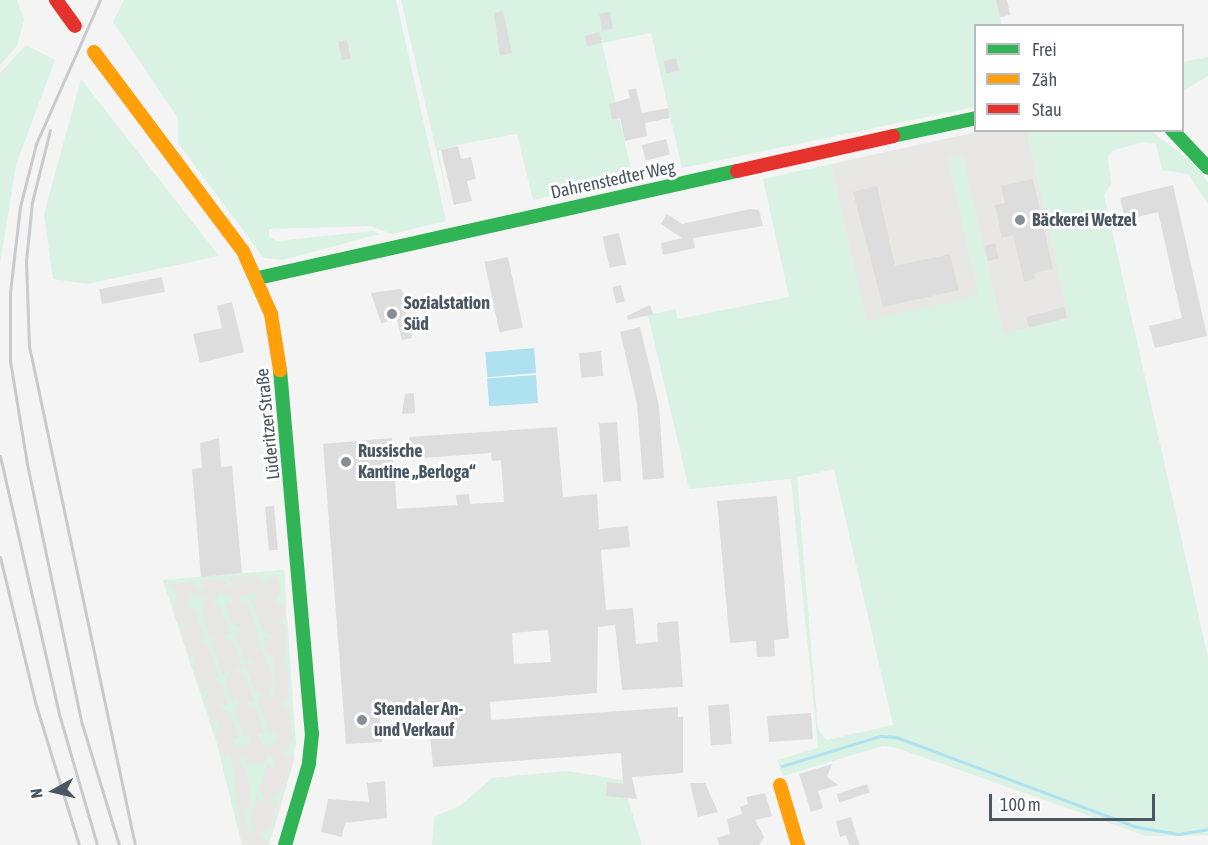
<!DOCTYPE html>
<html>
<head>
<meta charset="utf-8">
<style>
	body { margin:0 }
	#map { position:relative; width:1208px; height:845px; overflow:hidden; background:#f4f4f4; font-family:"Asap Condensed",sans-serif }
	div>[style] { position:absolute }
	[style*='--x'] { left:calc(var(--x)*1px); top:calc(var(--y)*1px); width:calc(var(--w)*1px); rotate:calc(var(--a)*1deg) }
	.commercial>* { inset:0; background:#e8e7e3 }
	.green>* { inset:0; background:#d9f2e3 }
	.water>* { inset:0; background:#aee2f0; transform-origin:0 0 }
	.stream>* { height:3px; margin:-1.5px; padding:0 1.5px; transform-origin:1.5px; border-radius:1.5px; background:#aee2f0 }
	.building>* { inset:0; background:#ddddde; transform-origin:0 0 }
	.fast>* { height:14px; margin:-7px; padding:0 7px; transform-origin:7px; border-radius:7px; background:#30b455 }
	.slow>* { height:14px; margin:-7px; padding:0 7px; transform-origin:7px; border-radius:7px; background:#ff9f0a }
	.jam>* { height:14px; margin:-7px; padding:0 7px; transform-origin:7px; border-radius:7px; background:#e5322d }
	.rail>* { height:3px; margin:-1.5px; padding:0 1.5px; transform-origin:1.5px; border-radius:1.5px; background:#c9cacc }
	.dots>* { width:16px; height:16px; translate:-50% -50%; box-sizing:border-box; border:3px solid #fff; border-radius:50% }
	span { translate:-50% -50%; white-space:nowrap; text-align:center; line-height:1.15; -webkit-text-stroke:6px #fff; paint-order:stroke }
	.street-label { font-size:18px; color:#4a5661 }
	.poi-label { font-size:18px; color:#4a5661; font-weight:700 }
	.left { translate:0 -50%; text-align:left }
	.legend { position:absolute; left:974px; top:24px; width:210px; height:108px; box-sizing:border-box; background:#fff; border:2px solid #b7bbc0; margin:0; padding:8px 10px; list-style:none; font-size:18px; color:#4a5661 }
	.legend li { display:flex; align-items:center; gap:12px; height:30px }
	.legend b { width:30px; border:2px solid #b7bbc0 }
	.north { position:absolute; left:24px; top:761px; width:60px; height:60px; -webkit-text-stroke:4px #fff; paint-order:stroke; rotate:262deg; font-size:16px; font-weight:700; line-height:24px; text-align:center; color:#4a5661 }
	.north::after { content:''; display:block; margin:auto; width:21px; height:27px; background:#4a5661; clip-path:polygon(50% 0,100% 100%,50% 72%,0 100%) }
	.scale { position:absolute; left:989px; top:794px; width:166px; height:27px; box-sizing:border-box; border:3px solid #4a5661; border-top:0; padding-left:8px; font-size:18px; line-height:21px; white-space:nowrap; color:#4a5661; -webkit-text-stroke:4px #fff; paint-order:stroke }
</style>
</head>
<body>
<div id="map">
	<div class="commercial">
		<div style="clip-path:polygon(981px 131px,1027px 131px,1069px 319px,1003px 334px,962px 155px,948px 158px,979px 296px,866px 322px,831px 164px)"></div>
		<div style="clip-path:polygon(284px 570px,294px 760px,269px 845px,242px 845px,217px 744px,163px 580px)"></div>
	</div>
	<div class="green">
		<div style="clip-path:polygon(0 0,17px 0,24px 19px,17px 46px,0 65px)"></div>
		<div style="clip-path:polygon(124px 0,396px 0,446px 221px,392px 234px,370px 226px,269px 229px,269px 237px,277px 241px,373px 231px,379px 234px,283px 260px,264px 258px,178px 143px,178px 118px,113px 22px)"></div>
		<div style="clip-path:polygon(401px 0,996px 0,1002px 25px,976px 26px,975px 107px,682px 168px,651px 33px,602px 43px,633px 178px,533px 200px,517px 134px,461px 144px,438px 151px,452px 218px)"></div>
		<div style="clip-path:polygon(26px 45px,55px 60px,16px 165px,0 263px,0 73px)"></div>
		<div style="clip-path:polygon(1208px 57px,1208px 76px,1183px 91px,1183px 62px)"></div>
		<div style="clip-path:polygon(81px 79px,130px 142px,219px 256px,87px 284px,53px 279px,44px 214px)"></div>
		<div style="clip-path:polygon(evenodd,1027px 131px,1151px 131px,1197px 166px,1208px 183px,1208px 204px,1188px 174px,1162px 170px,1156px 144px,1143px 142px,1112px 151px,1108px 157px,1111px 184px,1104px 195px,1208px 657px,1208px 835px,1146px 836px,897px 748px,883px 746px,783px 776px,777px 760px,818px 748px,791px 479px,689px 489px,648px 315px,675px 309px,678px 319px,789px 297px,763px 179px,831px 164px,866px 321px,978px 296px,948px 158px,962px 155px,1003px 334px,1069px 319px,1027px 131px,834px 469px,893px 725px,826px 740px,818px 729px,797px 477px,834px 469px)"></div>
		<div style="clip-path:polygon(284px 570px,286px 606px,275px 602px,281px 590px,277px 575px,265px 583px,256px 576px,228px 578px,236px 586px,230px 586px,221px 579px,199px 581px,206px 588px,200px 589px,192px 582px,169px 584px,177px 591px,174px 610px,179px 625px,186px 622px,181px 632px,190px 659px,196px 653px,193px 666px,202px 693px,209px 689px,204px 699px,213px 726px,217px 720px,220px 723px,215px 733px,224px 760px,229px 755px,232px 760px,242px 845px,217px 744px,163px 580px)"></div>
		<div style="clip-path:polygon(220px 593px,232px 597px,232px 605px,225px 603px,232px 624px,242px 629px,241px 633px,234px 630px,243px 657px,254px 665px,245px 664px,255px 691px,265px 697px,257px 697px,268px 730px,278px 735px,274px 744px,265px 745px,258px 739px,258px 733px,265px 736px,256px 709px,247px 705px,247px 700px,254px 702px,245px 676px,235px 669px,243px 669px,234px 642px,225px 638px,225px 634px,231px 636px,222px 609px,213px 603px)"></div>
		<div style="clip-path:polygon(253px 594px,260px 599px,251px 599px,262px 631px,272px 636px,270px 639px,264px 635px,265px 651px,274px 659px,274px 697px,269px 693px,274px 682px,261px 645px,256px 653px,259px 637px,246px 599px,240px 604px,241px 597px)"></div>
		<div style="clip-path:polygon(192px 595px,205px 599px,201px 611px,210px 638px,216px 632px,212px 644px,223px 676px,227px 671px,230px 674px,225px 683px,233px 704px,236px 699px,239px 702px,235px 711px,244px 738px,251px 734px,248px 745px,235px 745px,231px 739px,239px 739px,230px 712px,221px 708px,220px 703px,228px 706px,221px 684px,210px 676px,219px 678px,208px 645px,196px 635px,205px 638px,196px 611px,186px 605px)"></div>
		<div style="clip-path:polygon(287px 617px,296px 744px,269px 844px,260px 834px,272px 826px,279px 799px,270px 803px,271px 797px,281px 792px,293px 754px,283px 758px,292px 740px,290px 705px,284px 710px,283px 704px,289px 698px,287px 663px,281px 668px,286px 656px,284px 621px,278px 626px,278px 622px)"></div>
		<div style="clip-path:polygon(268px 754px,274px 759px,273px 770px,268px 761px,259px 790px,264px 798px,263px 804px,257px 796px,250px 819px,255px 830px,248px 832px,243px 807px,251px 811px,247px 771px,238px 761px,245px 756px,246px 764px,265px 763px)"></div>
		<div style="clip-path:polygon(567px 771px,622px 780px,642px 845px,432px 845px,434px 817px,461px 805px,492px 778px)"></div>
	</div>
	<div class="water">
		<div style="left:534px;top:348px;width:25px;height:49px;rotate:85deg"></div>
		<div style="left:536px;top:375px;width:28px;height:49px;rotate:86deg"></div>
	</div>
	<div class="stream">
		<div style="--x:782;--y:766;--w:102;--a:-17"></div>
		<div style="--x:880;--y:736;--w:16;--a:4"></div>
		<div style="--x:896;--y:737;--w:257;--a:20.5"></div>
		<div style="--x:1137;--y:827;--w:42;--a:9.7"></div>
		<div style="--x:1178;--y:834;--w:30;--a:-9"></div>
	</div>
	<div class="building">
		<div style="clip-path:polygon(996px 0,1007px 0,1010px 15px,1000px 17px)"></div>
		<div style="clip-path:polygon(503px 11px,512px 53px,500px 56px,494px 13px)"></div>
		<div style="left:610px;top:12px;width:17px;height:11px;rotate:80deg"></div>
		<div style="left:599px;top:32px;width:11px;height:15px;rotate:75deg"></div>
		<div style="left:347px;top:40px;width:19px;height:9px;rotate:78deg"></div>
		<div style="left:676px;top:58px;width:13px;height:13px;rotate:77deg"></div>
		<div style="clip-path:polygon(636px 88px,642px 113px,668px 108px,670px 118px,645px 123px,647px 136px,625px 141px,620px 118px,612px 120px,609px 104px,630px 98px,628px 90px)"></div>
		<div style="left:666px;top:139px;width:16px;height:25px;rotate:76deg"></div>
		<div style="clip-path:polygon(458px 146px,461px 159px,471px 157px,476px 179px,467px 181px,472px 201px,454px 205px,441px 150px)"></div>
		<div style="clip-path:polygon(1033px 179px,1053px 269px,1034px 273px,1035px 279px,1024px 282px,1013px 235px,1002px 238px,995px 205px,1005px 203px,1001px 186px)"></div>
		<div style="clip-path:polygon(1173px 185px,1207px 336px,1155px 348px,1149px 326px,1182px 318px,1158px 212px,1125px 220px,1120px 198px)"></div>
		<div style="clip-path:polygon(877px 186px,895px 266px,950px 254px,959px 290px,883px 307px,853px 192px)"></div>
		<div style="clip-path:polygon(750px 209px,759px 210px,763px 226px,693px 238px,695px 248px,663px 255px,661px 243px,682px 238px,661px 224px,667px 214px,682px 224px)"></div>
		<div style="left:619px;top:233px;width:32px;height:17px;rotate:77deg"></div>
		<div style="left:995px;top:243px;width:16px;height:11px;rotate:76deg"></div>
		<div style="left:508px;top:257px;width:72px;height:24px;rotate:78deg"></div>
		<div style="left:162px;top:277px;width:15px;height:64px;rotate:79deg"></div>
		<div style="left:621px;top:285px;width:17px;height:9px;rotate:77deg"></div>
		<div style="clip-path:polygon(401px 289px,409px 303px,404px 304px,412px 338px,402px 340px,397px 320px,381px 323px,371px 293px)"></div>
		<div style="clip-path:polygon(232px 302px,244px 352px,200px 363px,193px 334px,222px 328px,217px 306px)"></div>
		<div style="clip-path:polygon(650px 305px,653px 314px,628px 320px,627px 316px)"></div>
		<div style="left:1064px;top:307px;width:11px;height:39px;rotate:75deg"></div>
		<div style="clip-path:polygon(640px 327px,659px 406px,664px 478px,643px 480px,637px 404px,620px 332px)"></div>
		<div style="left:601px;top:351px;width:25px;height:22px;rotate:85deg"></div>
		<div style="clip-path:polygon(414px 393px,415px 413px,402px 414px,405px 394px)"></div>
		<div style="left:617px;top:422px;width:59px;height:18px;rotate:86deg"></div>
		<div style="clip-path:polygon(evenodd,557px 427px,563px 497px,597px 494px,599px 529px,628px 526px,630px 547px,601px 550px,606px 610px,633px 608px,636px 644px,658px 642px,657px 623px,678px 621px,683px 687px,622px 690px,615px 625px,598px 627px,597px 693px,490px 702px,491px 720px,678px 707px,678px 717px,683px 717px,683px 773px,632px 777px,637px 799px,606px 796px,607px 782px,623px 784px,621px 753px,433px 767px,429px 724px,452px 723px,451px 705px,430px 706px,431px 714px,417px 715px,416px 707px,379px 710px,382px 742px,346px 744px,323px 444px,392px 438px,397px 509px,457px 505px,456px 495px,469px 494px,470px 504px,504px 502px,501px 460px,492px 461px,491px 453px,410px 459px,409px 437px,557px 427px,548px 630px,551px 662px,514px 664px,512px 633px,548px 630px)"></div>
		<div style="clip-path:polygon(219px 438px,221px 467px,232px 466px,242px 573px,201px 577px,192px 469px,202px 468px,200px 443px)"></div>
		<div style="clip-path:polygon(777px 496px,789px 638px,774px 640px,775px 656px,757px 657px,756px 641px,730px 643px,717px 501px)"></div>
		<div style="left:274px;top:506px;width:44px;height:9px;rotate:85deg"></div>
		<div style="left:729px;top:704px;width:40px;height:21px;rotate:86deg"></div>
		<div style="left:811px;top:713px;width:26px;height:44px;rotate:86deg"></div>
		<div style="clip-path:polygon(832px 764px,827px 777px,838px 785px,818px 791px,823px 808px,811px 812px,799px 774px)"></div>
		<div style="clip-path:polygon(385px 781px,387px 818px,345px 823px,342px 837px,321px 832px,328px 799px,369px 802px,367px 783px)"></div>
		<div style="clip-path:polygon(690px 783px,705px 783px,718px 812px,698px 817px)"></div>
		<div style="left:867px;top:784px;width:9px;height:32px;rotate:72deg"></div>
		<div style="clip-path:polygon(765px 793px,772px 816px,755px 820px,764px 837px,759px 845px,719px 845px,717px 838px,730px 834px,727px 819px,742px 814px,740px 807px,748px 804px,746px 797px)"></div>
		<div style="clip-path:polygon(851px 817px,856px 834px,860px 845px,849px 845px,846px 835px,840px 837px,836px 821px)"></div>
	</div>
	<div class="fast">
		<div style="--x:1172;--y:130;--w:52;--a:46.5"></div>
		<div style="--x:893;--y:136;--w:85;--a:-12.2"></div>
		<div style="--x:258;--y:278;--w:491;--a:-12.6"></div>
		<div style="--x:280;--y:370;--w:365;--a:85"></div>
		<div style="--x:312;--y:734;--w:30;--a:96"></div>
		<div style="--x:309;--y:764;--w:84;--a:106.5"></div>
	</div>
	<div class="slow">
		<div style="--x:94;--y:52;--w:249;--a:53.2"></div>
		<div style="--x:243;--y:251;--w:69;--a:66"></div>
		<div style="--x:271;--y:314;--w:57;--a:80.9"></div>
		<div style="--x:780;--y:785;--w:63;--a:73.3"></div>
	</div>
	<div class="jam">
		<div style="--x:56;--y:0;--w:32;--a:54"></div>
		<div style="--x:737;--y:171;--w:160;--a:-12.6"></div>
	</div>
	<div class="rail">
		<div style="--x:100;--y:0;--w:158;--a:114"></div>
		<div style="--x:36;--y:144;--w:65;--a:104.3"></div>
		<div style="--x:20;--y:207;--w:86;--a:96.7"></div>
		<div style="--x:10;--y:292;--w:69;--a:90"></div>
		<div style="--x:10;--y:361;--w:104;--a:80.6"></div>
		<div style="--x:27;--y:464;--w:266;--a:78.1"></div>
		<div style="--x:82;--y:724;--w:127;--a:73"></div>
		<div style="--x:50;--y:130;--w:74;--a:104"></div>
		<div style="--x:32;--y:202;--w:59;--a:95.8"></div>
		<div style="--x:26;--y:261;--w:85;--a:88"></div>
		<div style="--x:29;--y:346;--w:510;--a:78.01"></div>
		<div style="--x:0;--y:456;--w:265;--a:77.1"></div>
		<div style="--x:59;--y:714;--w:136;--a:73.8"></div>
		<div style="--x:0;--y:557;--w:149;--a:76.4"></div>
		<div style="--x:35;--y:702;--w:150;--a:72.9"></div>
	</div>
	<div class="dots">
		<div style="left:1020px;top:220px;background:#868d94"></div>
		<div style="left:392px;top:314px;background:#868d94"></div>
		<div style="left:346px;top:462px;background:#868d94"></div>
		<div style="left:362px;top:720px;background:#868d94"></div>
	</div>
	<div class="street-label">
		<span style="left:613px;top:180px;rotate:-12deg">Dahrenstedter Weg</span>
		<span style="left:268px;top:424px;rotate:-96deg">Lüderitzer Straße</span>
	</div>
	<div class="poi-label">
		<span class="left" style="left:1032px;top:220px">Bäckerei Wetzel</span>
		<span class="left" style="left:404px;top:314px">Sozialstation<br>Süd</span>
		<span class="left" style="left:358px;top:462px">Russische<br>Kantine „Berloga“</span>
		<span class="left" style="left:374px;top:720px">Stendaler An-<br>und Verkauf</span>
	</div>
	<ul class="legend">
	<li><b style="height:8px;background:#30b455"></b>Frei</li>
	<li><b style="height:8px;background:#ff9f0a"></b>Zäh</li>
	<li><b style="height:8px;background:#e5322d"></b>Stau</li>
	</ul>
	<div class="north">N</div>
	<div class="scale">100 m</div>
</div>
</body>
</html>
